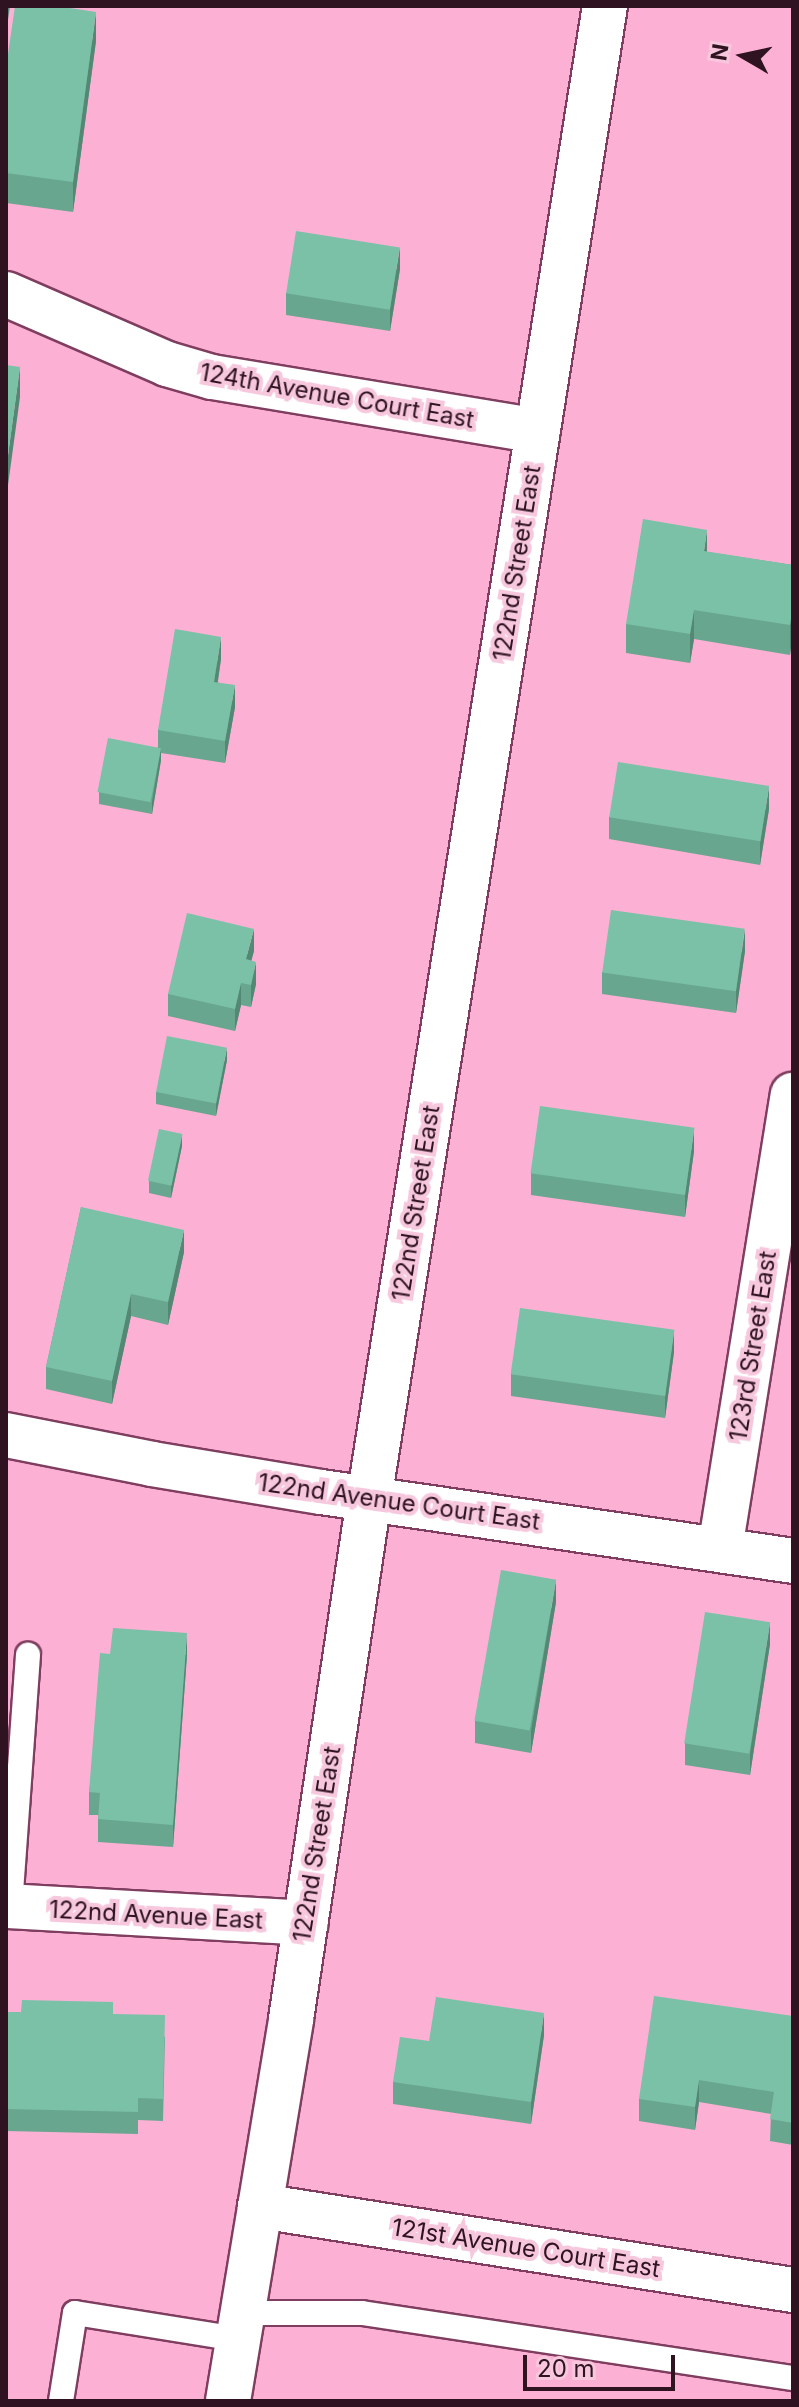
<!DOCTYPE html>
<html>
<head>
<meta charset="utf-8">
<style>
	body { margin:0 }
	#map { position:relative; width:799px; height:2407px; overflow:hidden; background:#fcb0d4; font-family:Inter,sans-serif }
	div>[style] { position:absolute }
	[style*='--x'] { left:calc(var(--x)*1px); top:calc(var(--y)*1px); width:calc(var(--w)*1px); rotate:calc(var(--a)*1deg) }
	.roads { filter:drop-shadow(2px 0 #7f3e5f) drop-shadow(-2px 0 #7f3e5f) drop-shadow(0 2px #7f3e5f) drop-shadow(0 -2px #7f3e5f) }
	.lane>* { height:24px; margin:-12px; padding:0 12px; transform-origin:12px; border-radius:12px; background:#fff }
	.street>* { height:44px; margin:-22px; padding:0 22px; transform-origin:22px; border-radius:22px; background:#fff }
	.secondary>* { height:44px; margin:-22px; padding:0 22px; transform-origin:22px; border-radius:22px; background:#fff }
	.wall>* { inset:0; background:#69a690 }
	.shaded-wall>* { inset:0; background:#558775 }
	.building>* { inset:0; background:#7ac1a7; transform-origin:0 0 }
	span { translate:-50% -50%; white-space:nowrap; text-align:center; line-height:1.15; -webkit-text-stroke:8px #f7c8dd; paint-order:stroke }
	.street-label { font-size:24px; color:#2f1321 }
	.frame { position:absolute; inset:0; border:8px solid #2f1321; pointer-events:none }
	.north { position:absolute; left:703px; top:16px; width:80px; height:80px; -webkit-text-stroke:6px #f7c8dd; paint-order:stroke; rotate:279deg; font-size:22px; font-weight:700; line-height:32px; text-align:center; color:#2f1321 }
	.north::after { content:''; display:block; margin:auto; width:28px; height:36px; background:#2f1321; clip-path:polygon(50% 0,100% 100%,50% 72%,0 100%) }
	.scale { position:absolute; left:523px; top:2355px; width:152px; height:36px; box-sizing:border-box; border:4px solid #2f1321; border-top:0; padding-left:10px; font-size:24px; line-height:28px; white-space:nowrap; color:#2f1321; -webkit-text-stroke:6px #f7c8dd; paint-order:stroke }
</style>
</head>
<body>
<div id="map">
	<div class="roads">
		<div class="lane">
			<div style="--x:10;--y:1906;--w:252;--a:-85.9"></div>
			<div style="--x:242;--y:2313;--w:120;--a:0"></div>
			<div style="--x:362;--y:2313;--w:436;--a:8.6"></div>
			<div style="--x:61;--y:2401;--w:89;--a:-81"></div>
			<div style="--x:75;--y:2313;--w:165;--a:9.1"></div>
		</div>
		<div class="street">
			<div style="--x:6;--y:294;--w:176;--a:23.5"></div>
			<div style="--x:167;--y:364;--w:47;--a:16.1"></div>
			<div style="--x:212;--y:377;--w:330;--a:9.4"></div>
			<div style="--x:6;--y:1435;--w:149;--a:11.2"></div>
			<div style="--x:152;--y:1464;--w:171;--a:9.4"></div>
			<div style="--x:321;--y:1492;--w:477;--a:8.3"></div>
			<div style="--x:720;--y:1549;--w:460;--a:-80.9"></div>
			<div style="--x:6;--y:1906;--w:300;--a:3.2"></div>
			<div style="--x:260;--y:2206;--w:540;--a:8.96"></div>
		</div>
		<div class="secondary">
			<div style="--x:228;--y:2401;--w:387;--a:-80.6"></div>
			<div style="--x:291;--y:2019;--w:526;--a:-81.47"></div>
			<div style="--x:369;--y:1499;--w:1512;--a:-81.02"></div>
		</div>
	</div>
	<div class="wall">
		<div style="clip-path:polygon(96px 41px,73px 212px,6px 203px,6px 68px)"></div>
		<div style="clip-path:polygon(400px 269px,390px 331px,286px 315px,286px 293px)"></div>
		<div style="clip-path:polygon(707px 552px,793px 565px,790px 655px,694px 639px,690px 663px,626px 653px,626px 624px)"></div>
		<div style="clip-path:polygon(221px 659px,218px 682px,235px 707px,225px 763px,161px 753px,161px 760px,152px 814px,99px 804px,99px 792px,158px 747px,158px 730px)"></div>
		<div style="clip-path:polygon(769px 809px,760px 865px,609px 839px,609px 817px)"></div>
		<div style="clip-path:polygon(254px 951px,251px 960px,256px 984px,251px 1007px,241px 1005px,235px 1031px,168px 1016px,168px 994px)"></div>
		<div style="clip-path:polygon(745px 951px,736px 1013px,602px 994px,602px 972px)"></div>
		<div style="clip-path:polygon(227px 1060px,216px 1116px,156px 1104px,156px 1092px)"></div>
		<div style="clip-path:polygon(182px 1146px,171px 1198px,149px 1193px,149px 1181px)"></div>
		<div style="clip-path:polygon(694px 1151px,685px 1217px,531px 1195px,531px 1173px)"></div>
		<div style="clip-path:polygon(81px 1207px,184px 1252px,168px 1325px,131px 1316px,112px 1404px,46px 1389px,46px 1367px)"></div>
		<div style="clip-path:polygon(674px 1352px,665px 1418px,511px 1396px,511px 1374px)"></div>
		<div style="clip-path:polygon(556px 1602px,531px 1753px,475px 1743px,475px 1721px)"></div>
		<div style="clip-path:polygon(770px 1644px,750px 1775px,685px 1765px,685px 1743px)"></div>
		<div style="clip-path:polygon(110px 1654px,187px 1655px,173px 1847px,98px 1842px,98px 1815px,89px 1815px,89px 1792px)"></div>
		<div style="clip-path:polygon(6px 2012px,113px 2014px,165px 2037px,163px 2121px,138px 2120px,138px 2134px,6px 2131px)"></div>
		<div style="clip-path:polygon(793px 2016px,793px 2145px,770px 2141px,771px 2114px,699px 2102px,695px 2130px,639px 2121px,639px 2099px)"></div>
		<div style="clip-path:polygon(544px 2035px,531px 2124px,393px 2104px,393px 2082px,429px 2041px)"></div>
	</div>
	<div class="shaded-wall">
		<div style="clip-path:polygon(8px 6px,10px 6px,6px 34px,6px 22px)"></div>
		<div style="clip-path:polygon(96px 12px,96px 41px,73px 212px,73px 182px)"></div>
		<div style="clip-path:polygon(400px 247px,400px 269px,390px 331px,390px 309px)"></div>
		<div style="clip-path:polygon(20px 367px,20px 397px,6px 500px,6px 470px)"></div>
		<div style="clip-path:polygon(707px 530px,707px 559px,704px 551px)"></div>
		<div style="clip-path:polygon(793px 606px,793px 635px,790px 655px,790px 625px)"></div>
		<div style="clip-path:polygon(694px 610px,694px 639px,690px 663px,690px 634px)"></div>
		<div style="clip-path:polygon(221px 637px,221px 659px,214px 704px,214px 682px)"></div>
		<div style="clip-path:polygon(235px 685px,235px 707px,225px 763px,225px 741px)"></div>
		<div style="clip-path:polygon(161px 748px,161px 760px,152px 814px,152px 802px)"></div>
		<div style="clip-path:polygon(769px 787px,769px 809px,760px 865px,760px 843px)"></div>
		<div style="clip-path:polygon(254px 929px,254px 951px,246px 981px,246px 959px)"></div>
		<div style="clip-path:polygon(745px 929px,745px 951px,736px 1013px,736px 991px)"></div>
		<div style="clip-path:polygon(256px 962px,256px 984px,251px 1007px,251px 985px)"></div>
		<div style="clip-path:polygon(241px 983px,241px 1005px,235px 1031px,235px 1009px)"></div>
		<div style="clip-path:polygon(227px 1048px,227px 1060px,216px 1116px,216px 1104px)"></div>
		<div style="clip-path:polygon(694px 1129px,694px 1151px,685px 1217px,685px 1195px)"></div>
		<div style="clip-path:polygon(182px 1134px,182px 1146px,171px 1198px,171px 1186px)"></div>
		<div style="clip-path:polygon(184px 1230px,184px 1252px,168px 1325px,168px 1302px)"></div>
		<div style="clip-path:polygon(131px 1294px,131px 1316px,112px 1404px,112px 1381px)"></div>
		<div style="clip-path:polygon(674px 1330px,674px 1352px,665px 1418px,665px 1396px)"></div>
		<div style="clip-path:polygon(556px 1580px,556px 1602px,531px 1753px,531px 1731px)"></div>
		<div style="clip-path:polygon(770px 1622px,770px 1644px,750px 1775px,750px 1753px)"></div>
		<div style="clip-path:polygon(187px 1633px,187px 1655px,173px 1847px,173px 1825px)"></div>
		<div style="clip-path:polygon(544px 2013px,544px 2035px,531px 2124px,531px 2102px)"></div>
		<div style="clip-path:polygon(699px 2080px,699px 2102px,695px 2130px,695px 2107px)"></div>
	</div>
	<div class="building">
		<div style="clip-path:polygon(15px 6px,57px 6px,96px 12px,73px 182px,6px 173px,6px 68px)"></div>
		<div style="left:296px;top:231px;width:105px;height:63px;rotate:9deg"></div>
		<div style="clip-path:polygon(6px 365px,20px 367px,6px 470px)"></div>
		<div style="clip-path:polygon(643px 519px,707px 530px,704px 551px,793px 565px,793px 606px,790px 625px,694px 610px,690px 634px,626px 624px)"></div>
		<div style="clip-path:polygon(175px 629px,221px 637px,214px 682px,235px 685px,225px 741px,158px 730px)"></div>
		<div style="left:108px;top:738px;width:54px;height:55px;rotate:11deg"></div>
		<div style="left:618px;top:762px;width:153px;height:56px;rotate:9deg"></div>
		<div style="left:611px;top:910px;width:135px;height:63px;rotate:8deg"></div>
		<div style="clip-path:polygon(187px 913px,254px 929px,246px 959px,256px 962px,251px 985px,241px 983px,235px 1009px,168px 994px)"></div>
		<div style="left:167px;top:1036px;width:61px;height:57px;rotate:11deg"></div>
		<div style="left:540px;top:1106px;width:156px;height:68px;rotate:8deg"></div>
		<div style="left:159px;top:1129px;width:24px;height:53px;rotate:12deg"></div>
		<div style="clip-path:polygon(81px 1207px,184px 1230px,168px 1302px,131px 1294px,112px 1381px,46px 1367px)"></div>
		<div style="left:520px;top:1308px;width:156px;height:67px;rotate:8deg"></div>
		<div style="left:501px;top:1570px;width:56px;height:153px;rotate:10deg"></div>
		<div style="left:705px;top:1612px;width:66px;height:133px;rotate:9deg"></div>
		<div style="clip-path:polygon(113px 1628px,187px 1633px,173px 1825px,98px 1819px,100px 1793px,89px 1792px,100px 1653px,110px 1654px)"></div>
		<div style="clip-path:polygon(654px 1996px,793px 2016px,793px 2123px,770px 2119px,774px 2092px,699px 2080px,695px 2107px,639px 2099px)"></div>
		<div style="clip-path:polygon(436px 1997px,544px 2013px,531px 2102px,393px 2082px,400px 2037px,429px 2041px)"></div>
		<div style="clip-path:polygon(22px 2000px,113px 2002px,113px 2014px,165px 2015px,163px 2099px,138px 2098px,138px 2112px,6px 2109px,6px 2012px,21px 2012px)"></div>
	</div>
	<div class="street-label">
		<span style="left:337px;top:396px;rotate:10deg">124th Avenue Court East</span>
		<span style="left:517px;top:563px;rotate:-81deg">122nd Street East</span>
		<span style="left:416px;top:1203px;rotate:-81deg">122nd Street East</span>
		<span style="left:753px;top:1346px;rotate:-81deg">123rd Street East</span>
		<span style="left:399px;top:1502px;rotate:8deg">122nd Avenue Court East</span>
		<span style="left:317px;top:1844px;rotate:-81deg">122nd Street East</span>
		<span style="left:156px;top:1915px;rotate:3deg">122nd Avenue East</span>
		<span style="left:526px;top:2248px;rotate:9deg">121st Avenue Court East</span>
	</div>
	<div class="frame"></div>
	<div class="north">N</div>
	<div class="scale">20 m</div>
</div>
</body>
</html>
